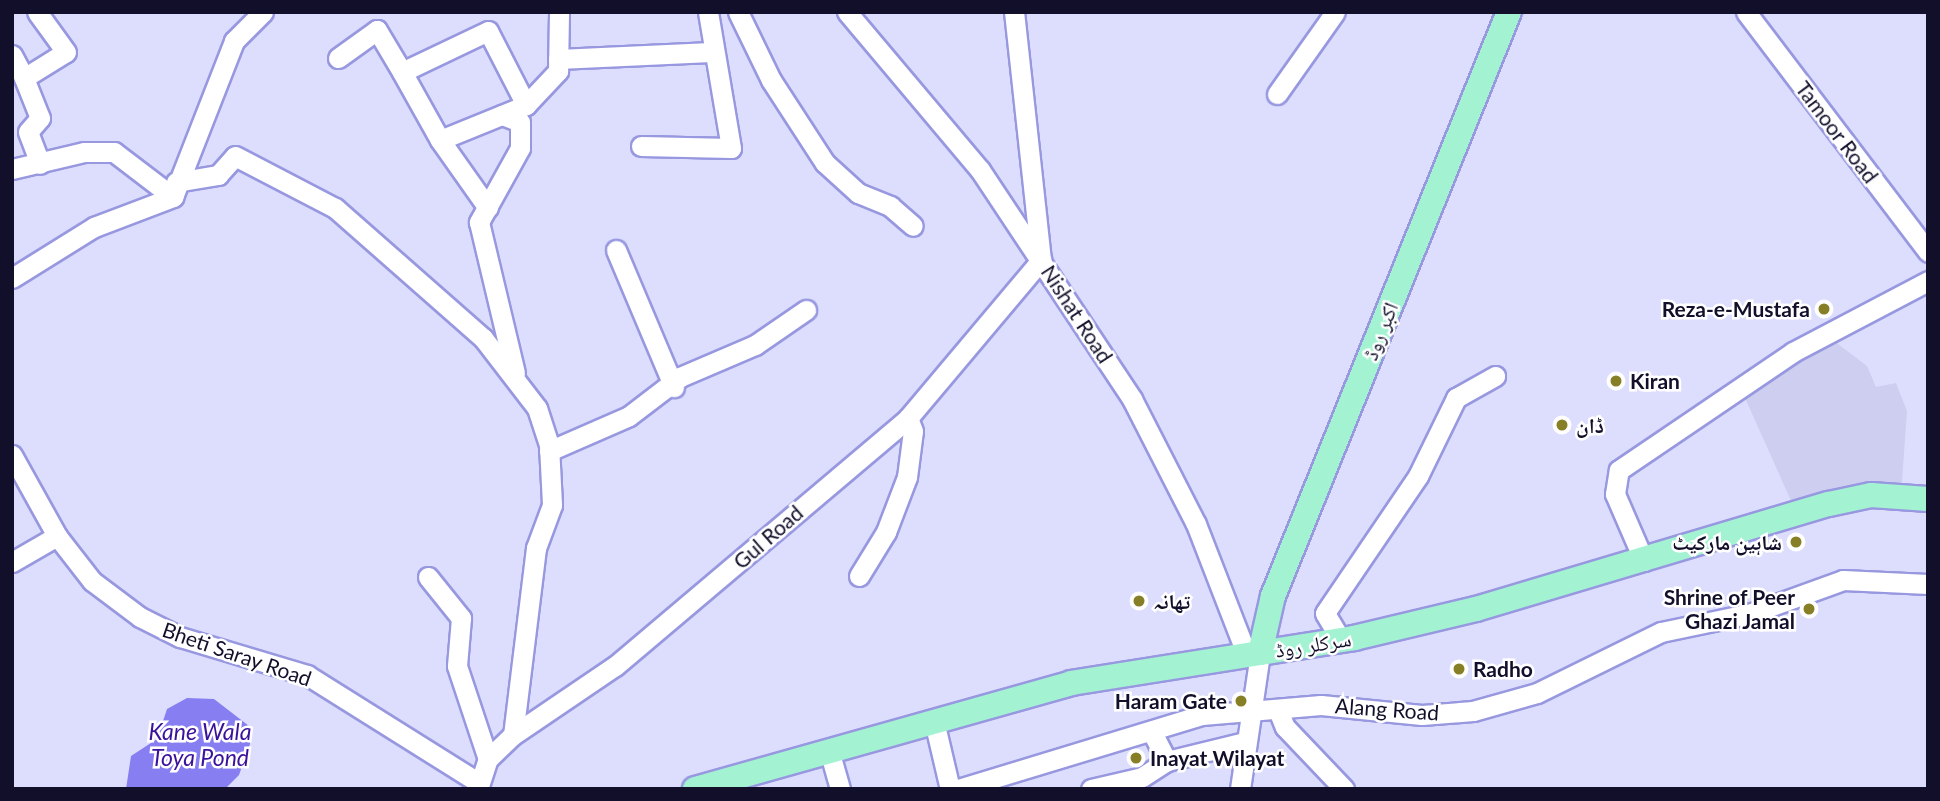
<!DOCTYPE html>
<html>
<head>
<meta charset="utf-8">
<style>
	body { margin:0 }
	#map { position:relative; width:1940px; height:801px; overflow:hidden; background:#dddefd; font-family:Lato,"Noto Naskh Arabic",sans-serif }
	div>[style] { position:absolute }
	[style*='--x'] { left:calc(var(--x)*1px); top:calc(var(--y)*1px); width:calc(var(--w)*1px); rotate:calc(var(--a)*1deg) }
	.built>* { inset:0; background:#cdcef0 }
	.water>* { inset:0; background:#877ff1 }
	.roads { filter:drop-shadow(2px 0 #9898e0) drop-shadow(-2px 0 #9898e0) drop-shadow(0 2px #9898e0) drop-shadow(0 -2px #9898e0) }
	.minor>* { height:19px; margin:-9.5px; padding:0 9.5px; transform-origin:9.5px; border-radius:9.5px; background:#fff }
	.major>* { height:24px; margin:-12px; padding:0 12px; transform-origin:12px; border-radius:12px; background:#a3f3d3 }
	.dots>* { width:19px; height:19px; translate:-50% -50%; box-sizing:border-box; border:4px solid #fff; border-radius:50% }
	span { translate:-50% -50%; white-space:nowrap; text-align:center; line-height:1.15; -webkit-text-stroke:5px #fff; paint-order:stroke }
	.street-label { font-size:21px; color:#110f2a }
	.poi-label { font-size:21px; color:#110f2a; font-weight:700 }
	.right { translate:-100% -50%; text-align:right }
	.left { translate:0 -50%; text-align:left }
	.water-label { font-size:23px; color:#3a129b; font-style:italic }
	.frame { position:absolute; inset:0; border:14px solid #110f2a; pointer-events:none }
</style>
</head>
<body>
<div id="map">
	<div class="built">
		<div style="clip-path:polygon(1826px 335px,1867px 366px,1876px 387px,1896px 383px,1907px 411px,1901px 495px,1797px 514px,1740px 387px)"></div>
	</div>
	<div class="water">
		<div style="clip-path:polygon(187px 698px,214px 699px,249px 726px,250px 744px,239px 775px,225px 789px,126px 789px,131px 756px,157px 739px,167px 709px)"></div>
	</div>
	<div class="roads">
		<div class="minor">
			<div style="--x:738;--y:12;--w:76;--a:64.1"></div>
			<div style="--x:771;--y:80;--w:99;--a:57"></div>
			<div style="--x:825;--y:163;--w:45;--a:42.3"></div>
			<div style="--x:858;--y:193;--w:35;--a:22"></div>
			<div style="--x:890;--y:206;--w:30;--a:41"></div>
			<div style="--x:847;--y:12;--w:207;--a:49.9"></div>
			<div style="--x:980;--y:170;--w:275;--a:56.4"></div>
			<div style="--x:1132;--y:399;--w:140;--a:62.9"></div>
			<div style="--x:1196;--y:524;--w:138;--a:68.8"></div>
			<div style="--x:1746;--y:12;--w:301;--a:52.8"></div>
			<div style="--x:12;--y:55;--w:26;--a:62"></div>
			<div style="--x:24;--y:78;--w:49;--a:-31.8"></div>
			<div style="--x:66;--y:52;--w:49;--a:-125.9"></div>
			<div style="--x:338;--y:58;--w:48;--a:-35.7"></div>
			<div style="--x:377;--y:30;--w:49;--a:59.2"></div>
			<div style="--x:558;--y:59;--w:153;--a:-2.6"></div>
			<div style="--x:24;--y:78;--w:43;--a:68.2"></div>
			<div style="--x:40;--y:118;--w:18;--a:131"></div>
			<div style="--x:28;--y:132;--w:34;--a:69"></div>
			<div style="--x:1277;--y:94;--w:100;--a:-54.7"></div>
			<div style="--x:526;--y:105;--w:83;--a:-117.2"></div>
			<div style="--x:488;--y:31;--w:95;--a:154.5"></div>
			<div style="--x:402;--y:72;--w:78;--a:60.8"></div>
			<div style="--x:440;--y:140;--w:93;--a:-22.1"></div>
			<div style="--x:526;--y:105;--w:47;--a:-46.7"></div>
			<div style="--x:558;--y:71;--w:59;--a:-89"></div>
			<div style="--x:502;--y:115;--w:19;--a:21"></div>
			<div style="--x:520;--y:122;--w:26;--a:90"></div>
			<div style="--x:520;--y:148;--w:85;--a:119"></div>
			<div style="--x:479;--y:222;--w:155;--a:76.6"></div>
			<div style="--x:440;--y:140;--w:83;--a:54.8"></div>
			<div style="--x:641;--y:146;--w:90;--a:1.3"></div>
			<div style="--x:731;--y:148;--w:138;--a:-99.6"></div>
			<div style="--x:12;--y:169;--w:74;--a:-13.3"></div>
			<div style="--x:84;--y:152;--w:30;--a:0"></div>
			<div style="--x:114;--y:152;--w:74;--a:37.3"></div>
			<div style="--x:176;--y:182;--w:43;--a:-9.5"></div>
			<div style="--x:218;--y:175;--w:25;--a:-48"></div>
			<div style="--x:235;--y:156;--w:113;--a:27.5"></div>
			<div style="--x:335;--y:208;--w:197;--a:41.3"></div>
			<div style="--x:483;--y:338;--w:88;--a:52.4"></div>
			<div style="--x:537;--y:408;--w:39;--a:72"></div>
			<div style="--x:549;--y:445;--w:60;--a:87.1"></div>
			<div style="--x:552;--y:505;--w:46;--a:110.4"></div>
			<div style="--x:536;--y:548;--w:188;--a:97"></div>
			<div style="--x:616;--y:250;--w:149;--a:67.1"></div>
			<div style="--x:12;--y:278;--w:97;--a:-31.9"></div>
			<div style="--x:94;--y:227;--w:85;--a:-20.8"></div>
			<div style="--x:173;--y:197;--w:168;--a:-68.6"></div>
			<div style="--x:234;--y:41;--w:41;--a:-45"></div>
			<div style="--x:549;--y:451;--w:87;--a:-23.6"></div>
			<div style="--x:629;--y:416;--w:64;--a:-37.4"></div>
			<div style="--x:680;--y:377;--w:82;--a:-23.1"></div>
			<div style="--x:755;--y:345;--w:62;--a:-34.5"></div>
			<div style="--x:12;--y:455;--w:93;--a:60.9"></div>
			<div style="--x:57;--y:536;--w:57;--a:52.1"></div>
			<div style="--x:92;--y:581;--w:60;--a:36.9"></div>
			<div style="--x:140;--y:617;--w:45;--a:26.6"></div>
			<div style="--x:180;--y:637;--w:133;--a:16.7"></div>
			<div style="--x:307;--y:675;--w:199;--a:32.1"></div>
			<div style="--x:1644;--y:561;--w:73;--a:-113.4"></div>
			<div style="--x:1615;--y:494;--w:24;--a:-81"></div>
			<div style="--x:1619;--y:470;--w:210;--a:-34.1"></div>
			<div style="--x:1793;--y:352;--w:153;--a:-27.7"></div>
			<div style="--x:12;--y:562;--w:52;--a:-30"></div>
			<div style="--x:859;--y:576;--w:52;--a:-58.5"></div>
			<div style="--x:886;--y:532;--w:59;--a:-69.1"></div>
			<div style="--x:907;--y:477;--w:46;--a:-82.6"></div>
			<div style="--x:913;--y:431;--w:14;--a:-111"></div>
			<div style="--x:428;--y:577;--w:53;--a:51.2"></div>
			<div style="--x:461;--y:618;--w:48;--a:94.8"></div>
			<div style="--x:457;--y:666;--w:98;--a:71.6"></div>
			<div style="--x:1341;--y:640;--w:31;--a:-121"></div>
			<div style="--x:1325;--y:613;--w:166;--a:-55.8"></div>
			<div style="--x:1418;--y:476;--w:87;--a:-64"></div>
			<div style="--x:1456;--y:398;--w:45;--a:-29.4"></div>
			<div style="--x:1278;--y:710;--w:18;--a:68"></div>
			<div style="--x:1285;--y:727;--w:86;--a:46.4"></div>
			<div style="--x:934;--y:721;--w:70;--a:76.8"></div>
			<div style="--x:1152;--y:732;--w:33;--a:63"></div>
			<div style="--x:1167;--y:761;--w:80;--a:-13.7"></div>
			<div style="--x:829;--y:750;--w:41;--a:74.2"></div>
			<div style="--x:478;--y:789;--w:32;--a:-72"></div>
			<div style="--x:488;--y:759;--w:35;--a:-44"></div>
			<div style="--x:513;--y:735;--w:123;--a:-34.1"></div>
			<div style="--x:615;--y:666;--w:384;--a:-40.2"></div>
			<div style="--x:908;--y:418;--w:207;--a:-49.9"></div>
			<div style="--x:1041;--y:260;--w:249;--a:-96.2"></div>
			<div style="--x:958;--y:789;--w:255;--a:-16.9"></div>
			<div style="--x:1202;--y:715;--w:119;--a:-4.8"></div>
			<div style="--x:1321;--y:705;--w:101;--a:5.7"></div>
			<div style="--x:1422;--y:715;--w:51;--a:-4.5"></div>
			<div style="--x:1473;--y:711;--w:66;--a:-15.7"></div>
			<div style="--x:1537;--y:693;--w:138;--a:-26.2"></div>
			<div style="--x:1661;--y:632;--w:93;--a:-11.8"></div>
			<div style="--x:1752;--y:613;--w:97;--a:-19.9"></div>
			<div style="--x:1843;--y:580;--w:85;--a:2.7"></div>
			<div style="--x:1091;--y:789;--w:52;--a:-13.2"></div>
			<div style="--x:1142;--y:777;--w:30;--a:-33"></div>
			<div style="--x:1240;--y:789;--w:137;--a:-81.6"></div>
		</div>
		<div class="major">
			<div style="--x:1260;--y:653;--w:58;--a:-77.2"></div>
			<div style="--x:1273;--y:596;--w:630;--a:-68"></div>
			<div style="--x:695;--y:789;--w:391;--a:-15.7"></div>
			<div style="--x:1071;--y:683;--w:287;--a:-9"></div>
			<div style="--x:1354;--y:638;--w:125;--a:-13.4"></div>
			<div style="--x:1476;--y:609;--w:368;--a:-16.6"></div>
			<div style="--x:1829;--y:504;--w:43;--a:-12.1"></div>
			<div style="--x:1871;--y:495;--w:57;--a:4"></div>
		</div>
	</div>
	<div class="dots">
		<div style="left:1824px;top:309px;background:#877f26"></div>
		<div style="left:1616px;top:381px;background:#877f26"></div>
		<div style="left:1562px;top:425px;background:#877f26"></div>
		<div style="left:1796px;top:542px;background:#877f26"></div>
		<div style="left:1139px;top:601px;background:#877f26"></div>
		<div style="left:1809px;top:609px;background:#877f26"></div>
		<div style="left:1459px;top:669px;background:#877f26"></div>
		<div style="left:1241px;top:701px;background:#877f26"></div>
		<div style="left:1136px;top:758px;background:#877f26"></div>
	</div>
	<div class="street-label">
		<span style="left:1837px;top:132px;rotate:53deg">Tamoor Road</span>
		<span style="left:1077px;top:314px;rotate:57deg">Nishat Road</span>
		<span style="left:1380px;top:331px;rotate:-68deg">اکبر روڈ</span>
		<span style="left:768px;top:537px;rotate:-41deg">Gul Road</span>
		<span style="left:1313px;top:644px;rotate:-9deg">سرکلر روڈ</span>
		<span style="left:237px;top:654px;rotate:19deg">Bheti Saray Road</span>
		<span style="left:1387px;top:709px;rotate:4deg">Alang Road</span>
	</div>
	<div class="poi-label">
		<span class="right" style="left:1810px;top:309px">Reza-e-Mustafa</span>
		<span class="left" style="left:1630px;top:381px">Kiran</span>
		<span class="left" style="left:1576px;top:425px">ڈان</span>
		<span class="right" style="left:1782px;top:542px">شاہین مارکیٹ</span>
		<span class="right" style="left:1795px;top:609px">Shrine of Peer<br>Ghazi Jamal</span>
		<span class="left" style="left:1153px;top:601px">تھانہ</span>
		<span class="left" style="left:1473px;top:669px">Radho</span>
		<span class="right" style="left:1227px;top:701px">Haram Gate</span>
		<span class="left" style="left:1150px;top:758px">Inayat Wilayat</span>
	</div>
	<div class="water-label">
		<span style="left:200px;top:744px">Kane Wala<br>Toya Pond</span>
	</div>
	<div class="frame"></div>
</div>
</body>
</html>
